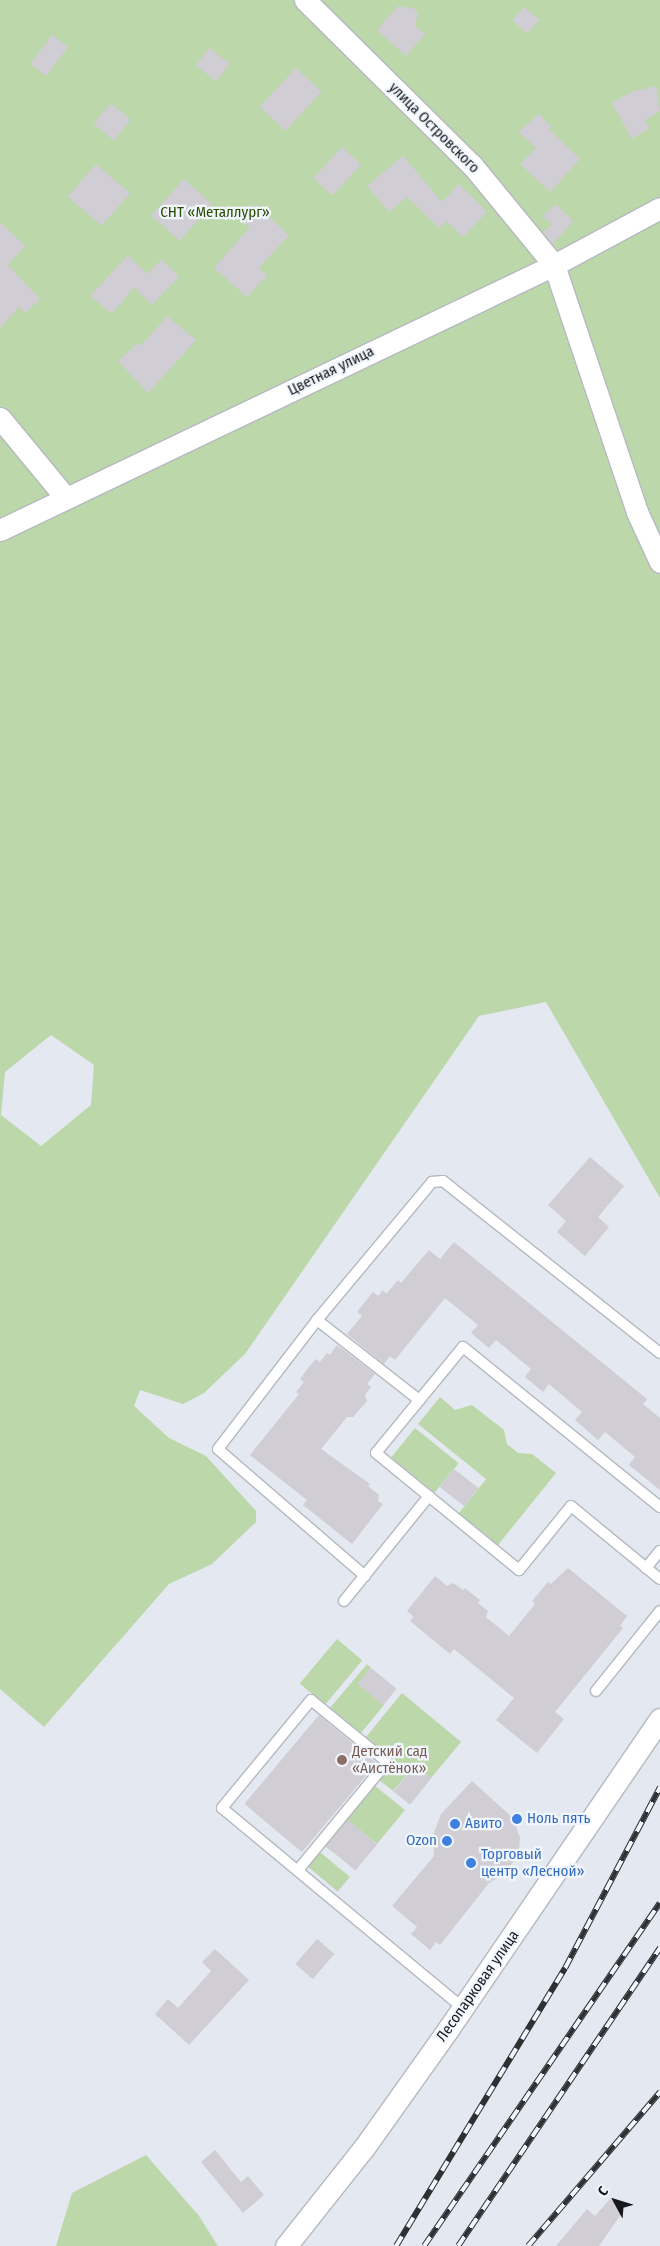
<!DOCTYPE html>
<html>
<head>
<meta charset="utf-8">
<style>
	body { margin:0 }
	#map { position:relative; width:660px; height:2246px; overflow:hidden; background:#e4e8f0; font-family:"Fira Sans Condensed",sans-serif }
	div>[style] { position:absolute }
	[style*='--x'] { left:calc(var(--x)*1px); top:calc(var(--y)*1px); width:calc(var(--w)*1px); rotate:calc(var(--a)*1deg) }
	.green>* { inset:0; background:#bcd7aa; transform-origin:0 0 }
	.building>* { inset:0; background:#d0cdd5; transform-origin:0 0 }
	.roads { filter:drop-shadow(1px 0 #b5b9c0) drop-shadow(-1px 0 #b5b9c0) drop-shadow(0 1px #b5b9c0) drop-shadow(0 -1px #b5b9c0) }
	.lane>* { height:10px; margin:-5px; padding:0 5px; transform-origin:5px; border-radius:5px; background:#fff }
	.street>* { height:21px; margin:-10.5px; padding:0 10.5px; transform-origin:10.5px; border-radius:10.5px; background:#fff }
	.rail>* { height:5.5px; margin-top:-2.75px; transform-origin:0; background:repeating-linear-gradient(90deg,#f1f6fd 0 11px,#2e3034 0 22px); box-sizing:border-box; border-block:1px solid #2e3034 }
	.dots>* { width:14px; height:14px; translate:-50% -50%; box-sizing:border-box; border:2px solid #f1f6fd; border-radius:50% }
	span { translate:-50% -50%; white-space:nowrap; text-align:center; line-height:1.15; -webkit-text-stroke:4.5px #f1f6fd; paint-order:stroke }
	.street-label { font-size:15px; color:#16181b }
	.park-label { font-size:15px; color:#294c01 }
	.education-label { font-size:15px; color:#785e54 }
	.left { translate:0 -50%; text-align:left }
	.shop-label { font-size:15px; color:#366cbe }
	.right { translate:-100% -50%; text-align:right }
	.north { position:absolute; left:590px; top:2176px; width:50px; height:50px; -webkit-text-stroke:4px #f1f6fd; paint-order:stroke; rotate:309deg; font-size:14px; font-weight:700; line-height:20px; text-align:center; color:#16181b }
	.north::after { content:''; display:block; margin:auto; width:18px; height:22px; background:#16181b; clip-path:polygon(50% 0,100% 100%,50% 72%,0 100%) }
</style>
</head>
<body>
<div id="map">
	<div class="green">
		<div style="clip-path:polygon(evenodd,0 0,660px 0,660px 1198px,546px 1002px,479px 1016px,245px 1354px,204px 1393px,183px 1404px,140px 1390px,134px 1406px,169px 1438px,206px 1456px,256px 1511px,256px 1522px,212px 1564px,169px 1584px,44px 1727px,0 1689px,0 0,51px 1035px,94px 1065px,91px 1105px,41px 1146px,1px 1115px,5px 1072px,51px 1035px)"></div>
		<div style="clip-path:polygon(440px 1397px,455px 1410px,472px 1405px,504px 1430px,507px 1444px,518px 1453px,532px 1454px,556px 1473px,498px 1545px,459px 1513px,486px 1479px,418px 1424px)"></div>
		<div style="left:415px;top:1428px;width:56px;height:38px;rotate:39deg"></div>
		<div style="left:337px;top:1639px;width:33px;height:58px;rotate:40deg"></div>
		<div style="clip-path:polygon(367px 1664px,371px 1668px,358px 1684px,384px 1705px,361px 1733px,330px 1708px)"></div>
		<div style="clip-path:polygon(402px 1693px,461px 1742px,431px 1778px,415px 1765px,393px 1791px,379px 1780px,395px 1760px,366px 1737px)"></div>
		<div style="clip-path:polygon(375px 1786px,405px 1810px,377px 1844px,360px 1830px,338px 1856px,325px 1846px)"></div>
		<div style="left:320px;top:1852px;width:39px;height:19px;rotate:40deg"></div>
		<div style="clip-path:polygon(146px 2155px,199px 2216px,218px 2246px,56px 2246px,72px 2193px)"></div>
	</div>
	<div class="building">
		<div style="clip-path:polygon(398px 6px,415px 9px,418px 13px,415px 26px,425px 34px,406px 56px,377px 30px)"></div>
		<div style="left:524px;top:7px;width:20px;height:18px;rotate:41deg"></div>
		<div style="left:52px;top:35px;width:20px;height:36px;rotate:37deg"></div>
		<div style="left:209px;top:48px;width:26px;height:22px;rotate:37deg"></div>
		<div style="left:296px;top:68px;width:35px;height:53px;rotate:43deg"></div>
		<div style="clip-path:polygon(656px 86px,660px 111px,645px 120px,650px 128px,632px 139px,612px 103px,631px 92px)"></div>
		<div style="left:111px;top:103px;width:26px;height:27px;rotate:40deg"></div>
		<div style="clip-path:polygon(539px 114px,552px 127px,549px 129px,580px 159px,550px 192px,520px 164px,536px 148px,518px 132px)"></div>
		<div style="left:342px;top:147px;width:26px;height:42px;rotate:43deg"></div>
		<div style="clip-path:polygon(403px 156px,442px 202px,459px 184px,487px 212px,463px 237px,446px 221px,439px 228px,407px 197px,389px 212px,367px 186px)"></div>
		<div style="left:96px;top:164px;width:45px;height:43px;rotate:41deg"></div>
		<div style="left:184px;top:179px;width:38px;height:49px;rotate:42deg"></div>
		<div style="clip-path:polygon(255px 204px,289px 235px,259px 268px,267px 275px,247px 297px,214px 268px,250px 227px,242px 219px)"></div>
		<div style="clip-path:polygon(555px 204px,573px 221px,553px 244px,543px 232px,552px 225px,543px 216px)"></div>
		<div style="clip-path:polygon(0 222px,25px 246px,8px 265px,40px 299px,25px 313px,19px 307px,0 328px)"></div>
		<div style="clip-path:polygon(128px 255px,147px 274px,162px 259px,179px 277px,152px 305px,134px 287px,112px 314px,90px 296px)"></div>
		<div style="clip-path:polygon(167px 316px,196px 340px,148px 393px,118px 361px,138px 343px,141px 346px)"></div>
		<div style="clip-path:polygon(590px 1157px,624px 1186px,598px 1217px,609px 1227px,585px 1256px,557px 1232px,566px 1221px,548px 1205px)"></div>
		<div style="clip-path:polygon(454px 1242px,647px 1399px,643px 1404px,660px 1418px,660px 1490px,629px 1465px,635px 1457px,605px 1432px,598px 1440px,575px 1420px,582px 1412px,549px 1384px,543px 1392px,525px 1377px,531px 1369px,496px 1340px,489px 1348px,471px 1333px,478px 1325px,445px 1298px,395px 1360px,390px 1356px,384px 1364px,347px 1334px,362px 1316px,357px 1312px,373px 1292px,378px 1296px,383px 1290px,386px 1294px,398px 1280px,401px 1283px,429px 1250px,440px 1259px)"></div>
		<div style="clip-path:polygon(337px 1345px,375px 1374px,367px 1384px,371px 1387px,365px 1395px,367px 1401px,353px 1417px,347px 1417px,321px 1449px,370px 1484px,368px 1486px,379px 1495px,378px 1501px,383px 1504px,352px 1544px,303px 1505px,307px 1500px,250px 1455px,299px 1394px,296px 1392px,304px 1382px,300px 1379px,308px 1368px,316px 1359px,320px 1362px,327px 1353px,330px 1355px)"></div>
		<div style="left:454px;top:1469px;width:31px;height:23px;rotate:38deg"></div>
		<div style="clip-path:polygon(568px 1568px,627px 1616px,620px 1626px,623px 1628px,555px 1712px,564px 1719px,537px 1753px,496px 1720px,514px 1698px,454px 1649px,450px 1654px,410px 1621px,414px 1617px,407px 1611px,435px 1576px,447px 1586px,453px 1583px,463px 1590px,465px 1588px,480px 1600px,478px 1603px,488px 1611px,486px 1617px,509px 1636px,535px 1604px,532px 1601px,548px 1582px,551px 1584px)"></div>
		<div style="left:371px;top:1668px;width:33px;height:21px;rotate:39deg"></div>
		<div style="left:319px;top:1715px;width:75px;height:116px;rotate:40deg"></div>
		<div style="left:415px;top:1765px;width:21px;height:34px;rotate:39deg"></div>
		<div style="clip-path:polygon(472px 1781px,512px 1817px,520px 1837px,519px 1852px,507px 1872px,489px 1883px,440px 1945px,436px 1942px,430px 1950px,411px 1934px,417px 1927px,392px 1906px,434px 1856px,433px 1835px,441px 1814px)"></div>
		<div style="left:348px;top:1820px;width:38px;height:34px;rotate:40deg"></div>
		<div style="left:317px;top:1939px;width:23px;height:33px;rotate:41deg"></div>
		<div style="clip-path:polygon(215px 1949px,249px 1980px,189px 2045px,155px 2014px,168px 1999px,178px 2008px,211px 1971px,202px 1962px)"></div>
		<div style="clip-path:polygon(215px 2150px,241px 2182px,248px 2176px,264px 2195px,243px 2213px,201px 2162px)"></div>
		<div style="clip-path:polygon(610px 2199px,624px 2210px,599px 2246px,556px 2246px,587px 2209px,595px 2216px)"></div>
	</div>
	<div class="roads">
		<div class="lane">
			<div style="--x:317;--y:1320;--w:130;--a:38.1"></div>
			<div style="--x:660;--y:1507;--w:254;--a:-140.9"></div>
			<div style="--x:463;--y:1347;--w:137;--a:129.4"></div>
			<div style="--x:376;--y:1453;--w:185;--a:39.3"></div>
			<div style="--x:519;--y:1570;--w:82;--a:-50.9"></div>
			<div style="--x:571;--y:1506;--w:115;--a:39.4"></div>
			<div style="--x:646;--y:1568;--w:22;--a:-51"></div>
			<div style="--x:365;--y:1576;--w:194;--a:-139.2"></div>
			<div style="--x:218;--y:1449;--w:163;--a:-52.5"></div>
			<div style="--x:317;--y:1320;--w:180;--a:-50.2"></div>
			<div style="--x:432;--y:1182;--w:11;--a:-5"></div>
			<div style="--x:443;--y:1181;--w:277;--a:38.4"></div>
			<div style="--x:344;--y:1601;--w:135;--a:-51"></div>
			<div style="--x:596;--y:1691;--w:102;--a:-51.3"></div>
			<div style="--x:298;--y:1870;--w:140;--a:-50.5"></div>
			<div style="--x:387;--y:1762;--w:98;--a:-140.8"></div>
			<div style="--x:311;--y:1700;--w:140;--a:129.5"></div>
			<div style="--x:222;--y:1808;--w:313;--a:39.7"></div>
		</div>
		<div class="street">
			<div style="--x:305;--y:0;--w:235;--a:44.7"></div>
			<div style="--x:472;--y:165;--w:129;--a:50.6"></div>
			<div style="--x:554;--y:265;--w:261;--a:71.4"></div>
			<div style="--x:637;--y:512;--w:55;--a:65.3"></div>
			<div style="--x:0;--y:418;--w:104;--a:50.5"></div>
			<div style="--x:0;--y:530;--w:614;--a:-25.56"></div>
			<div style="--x:554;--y:265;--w:120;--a:-28.3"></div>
			<div style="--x:286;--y:2246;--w:124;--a:-51.6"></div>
			<div style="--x:363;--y:2149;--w:148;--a:-54.6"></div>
			<div style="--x:449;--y:2028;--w:374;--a:-55.7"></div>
		</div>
	</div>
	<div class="rail">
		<div style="--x:396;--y:2246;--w:325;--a:-58.7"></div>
		<div style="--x:565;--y:1968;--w:204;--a:-62.3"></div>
		<div style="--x:424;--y:2246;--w:416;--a:-55.5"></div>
		<div style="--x:458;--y:2246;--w:360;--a:-55.9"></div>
		<div style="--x:528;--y:2246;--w:203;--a:-49.4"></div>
	</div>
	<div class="dots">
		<div style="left:342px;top:1760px;background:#8d6e63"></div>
		<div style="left:517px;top:1819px;background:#3f7fe0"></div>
		<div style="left:455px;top:1824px;background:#3f7fe0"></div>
		<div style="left:447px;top:1841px;background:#3f7fe0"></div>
		<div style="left:471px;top:1863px;background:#3f7fe0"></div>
	</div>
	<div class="street-label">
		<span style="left:434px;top:128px;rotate:45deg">улица Островского</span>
		<span style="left:331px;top:371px;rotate:-26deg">Цветная улица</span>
		<span style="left:478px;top:1986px;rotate:-55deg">Лесопарковая улица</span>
	</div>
	<div class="park-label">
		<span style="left:215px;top:213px">СНТ «Металлург»</span>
	</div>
	<div class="education-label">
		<span class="left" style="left:352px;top:1760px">Детский сад<br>«Аистёнок»</span>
	</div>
	<div class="shop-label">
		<span class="left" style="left:527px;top:1819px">Ноль пять</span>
		<span class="left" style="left:465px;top:1824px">Авито</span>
		<span class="right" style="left:437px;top:1841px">Ozon</span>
		<span class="left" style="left:481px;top:1863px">Торговый<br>центр «Лесной»</span>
	</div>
	<div class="north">С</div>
</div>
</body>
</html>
